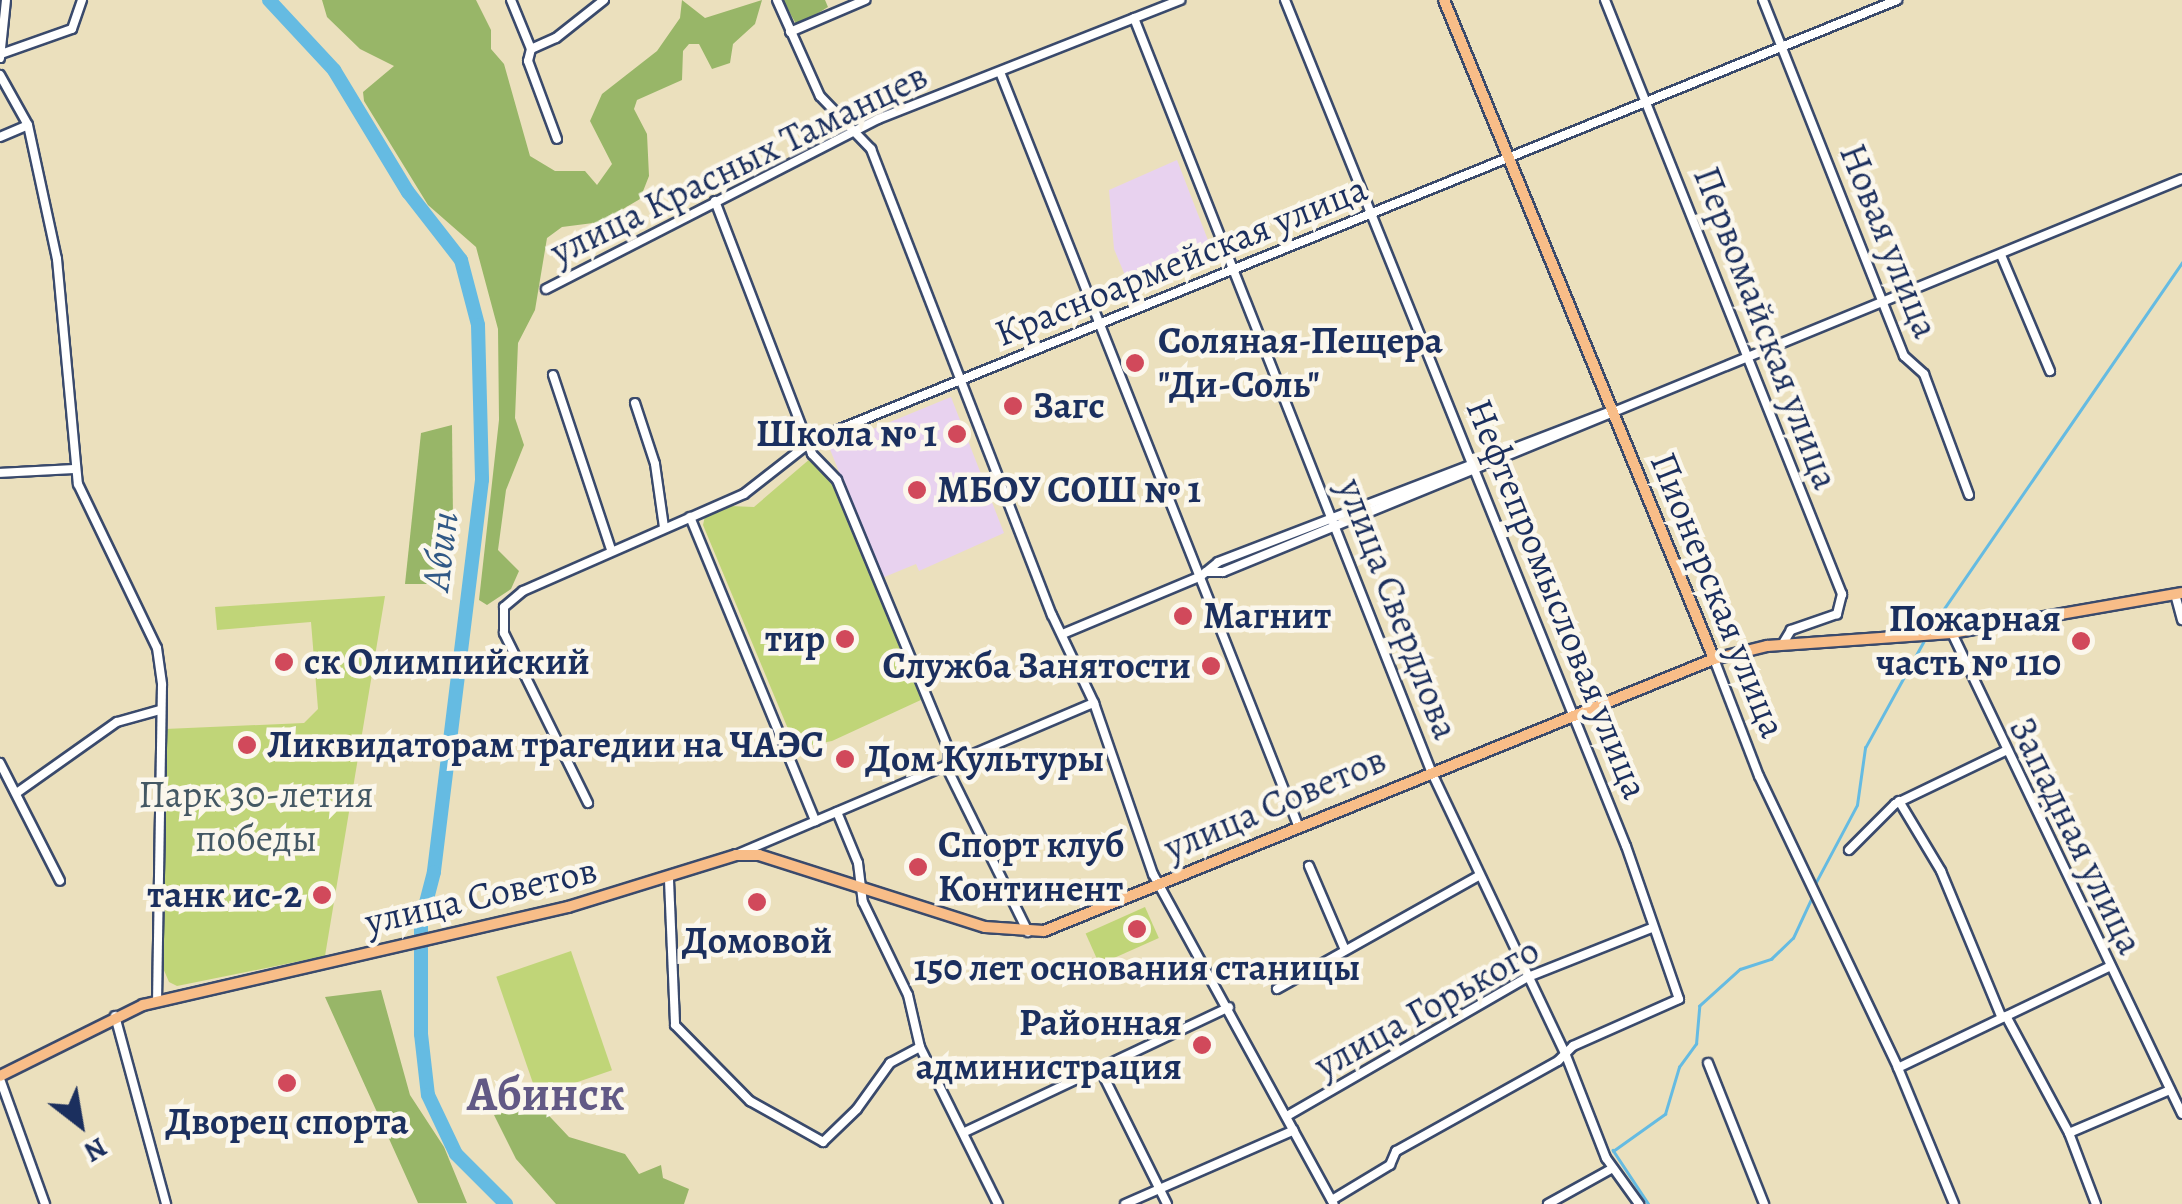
<!DOCTYPE html>
<html>
<head>
<meta charset="utf-8">
<style>
	body { margin:0 }
	#map { position:relative; width:2182px; height:1204px; overflow:hidden; background:#ebe0bd; font-family:Alegreya,serif }
	div>[style] { position:absolute }
	[style*='--x'] { left:calc(var(--x)*1px); top:calc(var(--y)*1px); width:calc(var(--w)*1px); rotate:calc(var(--a)*1deg) }
	.built>* { inset:0; background:#e8d2ef }
	.green>* { inset:0; background:#c0d578; transform-origin:0 0 }
	.forest>* { inset:0; background:#98b668 }
	.stream>* { height:2.5px; margin:-1.25px; padding:0 1.25px; transform-origin:1.25px; border-radius:1.25px; background:#65bbe2 }
	.river>* { height:14px; margin:-7px; padding:0 7px; transform-origin:7px; border-radius:7px; background:#65bbe2 }
	.roads { filter:drop-shadow(2px 0 #3a4a6c) drop-shadow(-2px 0 #3a4a6c) drop-shadow(0 2px #3a4a6c) drop-shadow(0 -2px #3a4a6c) }
	.minor>* { height:8px; margin:-4px; padding:0 4px; transform-origin:4px; border-radius:4px; background:#fff }
	.major>* { height:10px; margin:-5px; padding:0 5px; transform-origin:5px; border-radius:5px; background:#f8bd88 }
	.dots>* { width:28px; height:28px; translate:-50% -50%; box-sizing:border-box; border:5px solid #fbf7ec; border-radius:50% }
	span { translate:-50% -50%; white-space:nowrap; text-align:center; line-height:1.15; -webkit-text-stroke:9px #fbf7ec; paint-order:stroke }
	.street-label { font-size:38px; color:#1b2f5e }
	.poi-label { font-size:38px; color:#1b2f5e; font-weight:700 }
	.left { translate:0 -50%; text-align:left }
	.right { translate:-100% -50%; text-align:right }
	.park-label { font-size:38px; color:#445864 }
	.water-label { font-size:40px; color:#315986; font-style:italic }
	.district-label { font-size:48px; color:#625985; font-weight:700 }
	.north { position:absolute; left:30px; top:1074px; width:100px; height:100px; -webkit-text-stroke:8px #fbf7ec; paint-order:stroke; rotate:149deg; font-size:28px; font-weight:700; line-height:40px; text-align:center; color:#1b2f5e }
	.north::after { content:''; display:block; margin:auto; width:35px; height:45px; background:#1b2f5e; clip-path:polygon(50% 0,100% 100%,50% 72%,0 100%) }
</style>
</head>
<body>
<div id="map">
	<div class="built">
		<div style="clip-path:polygon(1177px 160px,1216px 261px,1132px 292px,1114px 249px,1109px 190px)"></div>
		<div style="clip-path:polygon(951px 397px,1004px 533px,919px 571px,916px 564px,882px 578px,829px 447px)"></div>
	</div>
	<div class="green">
		<div style="clip-path:polygon(811px 458px,833px 483px,923px 699px,832px 741px,796px 748px,703px 525px,705px 516px,730px 506px,754px 507px)"></div>
		<div style="clip-path:polygon(385px 596px,325px 956px,177px 986px,169px 982px,160px 961px,165px 729px,304px 723px,318px 709px,311px 622px,217px 630px,215px 607px)"></div>
		<div style="left:1145px;top:907px;width:34px;height:65px;rotate:66deg"></div>
		<div style="left:571px;top:951px;width:126px;height:79px;rotate:71deg"></div>
	</div>
	<div class="forest">
		<div style="clip-path:polygon(322px 0,476px 0,491px 30px,491px 49px,504px 64px,530px 156px,555px 171px,585px 171px,597px 185px,612px 164px,590px 121px,602px 94px,657px 51px,680px 18px,682px 0,705px 18px,762px 0,755px 24px,733px 44px,730px 63px,712px 69px,699px 44px,689px 44px,683px 51px,682px 80px,637px 100px,634px 109px,647px 134px,649px 176px,640px 199px,601px 222px,562px 227px,547px 238px,535px 310px,518px 343px,515px 418px,524px 445px,506px 490px,498px 550px,519px 571px,511px 589px,487px 605px,479px 600px,499px 420px,498px 329px,476px 247px,428px 205px,364px 101px,363px 92px,394px 66px,360px 49px,327px 17px)"></div>
		<div style="clip-path:polygon(783px 0,825px 0,828px 7px,797px 26px)"></div>
		<div style="clip-path:polygon(452px 425px,453px 518px,440px 584px,405px 584px,421px 433px)"></div>
		<div style="clip-path:polygon(381px 990px,410px 1095px,444px 1147px,467px 1203px,418px 1203px,325px 997px)"></div>
		<div style="clip-path:polygon(537px 1103px,569px 1137px,625px 1154px,639px 1174px,661px 1165px,663px 1178px,689px 1189px,684px 1204px,556px 1204px,516px 1159px,494px 1115px)"></div>
	</div>
	<div class="stream">
		<div style="--x:1928;--y:632;--w:448;--a:-55.5"></div>
		<div style="--x:1815;--y:884;--w:89;--a:-62"></div>
		<div style="--x:1857;--y:805;--w:58;--a:-82"></div>
		<div style="--x:1865;--y:748;--w:124;--a:-61.2"></div>
		<div style="--x:1648;--y:1204;--w:64;--a:-123.4"></div>
		<div style="--x:1613;--y:1151;--w:64;--a:-35.4"></div>
		<div style="--x:1665;--y:1114;--w:49;--a:-73.4"></div>
		<div style="--x:1679;--y:1067;--w:29;--a:-54"></div>
		<div style="--x:1696;--y:1044;--w:38;--a:-85"></div>
		<div style="--x:1699;--y:1006;--w:55;--a:-42.1"></div>
		<div style="--x:1740;--y:969;--w:33;--a:-18"></div>
		<div style="--x:1771;--y:959;--w:30;--a:-44"></div>
		<div style="--x:1793;--y:938;--w:45;--a:-65.1"></div>
	</div>
	<div class="river">
		<div style="--x:269;--y:0;--w:96;--a:47.1"></div>
		<div style="--x:334;--y:70;--w:143;--a:58.8"></div>
		<div style="--x:408;--y:192;--w:86;--a:52.1"></div>
		<div style="--x:461;--y:260;--w:67;--a:75.3"></div>
		<div style="--x:478;--y:325;--w:155;--a:88.5"></div>
		<div style="--x:482;--y:480;--w:395;--a:97"></div>
		<div style="--x:434;--y:872;--w:52;--a:104.6"></div>
		<div style="--x:421;--y:922;--w:112;--a:90"></div>
		<div style="--x:421;--y:1034;--w:61;--a:83.5"></div>
		<div style="--x:428;--y:1095;--w:65;--a:64.6"></div>
		<div style="--x:456;--y:1154;--w:71;--a:45"></div>
	</div>
	<div class="roads">
		<div class="minor">
			<div style="--x:511;--y:0;--w:53;--a:67.8"></div>
			<div style="--x:777;--y:0;--w:105;--a:65.9"></div>
			<div style="--x:820;--y:96;--w:74;--a:46.1"></div>
			<div style="--x:871;--y:149;--w:500;--a:68.8"></div>
			<div style="--x:1052;--y:615;--w:98;--a:64.5"></div>
			<div style="--x:1094;--y:703;--w:181;--a:71"></div>
			<div style="--x:1153;--y:874;--w:376;--a:61.3"></div>
			<div style="--x:1285;--y:0;--w:912;--a:68.05"></div>
			<div style="--x:1626;--y:846;--w:162;--a:70.9"></div>
			<div style="--x:1679;--y:999;--w:116;--a:156.1"></div>
			<div style="--x:1573;--y:1046;--w:21;--a:135"></div>
			<div style="--x:1558;--y:1061;--w:185;--a:150.9"></div>
			<div style="--x:1396;--y:1151;--w:15;--a:113"></div>
			<div style="--x:1390;--y:1165;--w:68;--a:148.9"></div>
			<div style="--x:1605;--y:0;--w:640;--a:68.25"></div>
			<div style="--x:1842;--y:594;--w:21;--a:104"></div>
			<div style="--x:1837;--y:614;--w:49;--a:160.8"></div>
			<div style="--x:1791;--y:630;--w:17;--a:121"></div>
			<div style="--x:1763;--y:0;--w:383;--a:68.4"></div>
			<div style="--x:1904;--y:356;--w:27;--a:42"></div>
			<div style="--x:1924;--y:374;--w:129;--a:69.6"></div>
			<div style="--x:1134;--y:18;--w:809;--a:68.47"></div>
			<div style="--x:1431;--y:771;--w:312;--a:64.6"></div>
			<div style="--x:1565;--y:1053;--w:113;--a:68.7"></div>
			<div style="--x:1606;--y:1158;--w:57;--a:54.3"></div>
			<div style="--x:790;--y:32;--w:82;--a:-23.1"></div>
			<div style="--x:531;--y:49;--w:12;--a:104"></div>
			<div style="--x:528;--y:61;--w:83;--a:69.6"></div>
			<div style="--x:531;--y:49;--w:27;--a:-24"></div>
			<div style="--x:556;--y:38;--w:61;--a:-38.4"></div>
			<div style="--x:1;--y:54;--w:75;--a:-19.4"></div>
			<div style="--x:72;--y:29;--w:31;--a:-71"></div>
			<div style="--x:0;--y:58;--w:58;--a:-84.1"></div>
			<div style="--x:1000;--y:72;--w:810;--a:68.41"></div>
			<div style="--x:0;--y:75;--w:57;--a:60.8"></div>
			<div style="--x:28;--y:125;--w:137;--a:77.8"></div>
			<div style="--x:57;--y:259;--w:226;--a:84.7"></div>
			<div style="--x:78;--y:484;--w:182;--a:64.3"></div>
			<div style="--x:157;--y:648;--w:37;--a:82"></div>
			<div style="--x:162;--y:685;--w:316;--a:90.9"></div>
			<div style="--x:0;--y:137;--w:30;--a:-23"></div>
			<div style="--x:715;--y:201;--w:271;--a:69"></div>
			<div style="--x:812;--y:454;--w:36;--a:46"></div>
			<div style="--x:837;--y:480;--w:292;--a:67.5"></div>
			<div style="--x:949;--y:750;--w:18;--a:96"></div>
			<div style="--x:947;--y:768;--w:183;--a:63.7"></div>
			<div style="--x:2001;--y:255;--w:126;--a:67.1"></div>
			<div style="--x:546;--y:289;--w:373;--a:-27.1"></div>
			<div style="--x:878;--y:119;--w:325;--a:-21.5"></div>
			<div style="--x:553;--y:375;--w:183;--a:71.6"></div>
			<div style="--x:635;--y:403;--w:64;--a:71.8"></div>
			<div style="--x:655;--y:464;--w:64;--a:81.9"></div>
			<div style="--x:0;--y:473;--w:75;--a:-3.1"></div>
			<div style="--x:690;--y:517;--w:329;--a:67.6"></div>
			<div style="--x:1206;--y:572;--w:17;--a:0"></div>
			<div style="--x:1223;--y:572;--w:1036;--a:-22.28"></div>
			<div style="--x:2175;--y:594;--w:27;--a:75"></div>
			<div style="--x:1065;--y:633;--w:147;--a:-22.7"></div>
			<div style="--x:1201;--y:576;--w:22;--a:-39"></div>
			<div style="--x:1218;--y:562;--w:417;--a:-21"></div>
			<div style="--x:1952;--y:633;--w:533;--a:64.44"></div>
			<div style="--x:1714;--y:659;--w:125;--a:69"></div>
			<div style="--x:1759;--y:776;--w:323;--a:64.5"></div>
			<div style="--x:1898;--y:1068;--w:147;--a:67.6"></div>
			<div style="--x:0;--y:763;--w:132;--a:63"></div>
			<div style="--x:18;--y:792;--w:121;--a:-35.3"></div>
			<div style="--x:117;--y:722;--w:45;--a:-15.6"></div>
			<div style="--x:1899;--y:801;--w:82;--a:59"></div>
			<div style="--x:1941;--y:871;--w:159;--a:67.5"></div>
			<div style="--x:588;--y:803;--w:190;--a:-116.3"></div>
			<div style="--x:504;--y:633;--w:26;--a:-90"></div>
			<div style="--x:504;--y:607;--w:25;--a:-40"></div>
			<div style="--x:523;--y:591;--w:241;--a:-23.7"></div>
			<div style="--x:744;--y:494;--w:81;--a:-38"></div>
			<div style="--x:808;--y:444;--w:35;--a:-25"></div>
			<div style="--x:840;--y:429;--w:1141;--a:-22.09"></div>
			<div style="--x:837;--y:812;--w:55;--a:67.6"></div>
			<div style="--x:858;--y:863;--w:39;--a:83"></div>
			<div style="--x:863;--y:902;--w:103;--a:64.2"></div>
			<div style="--x:908;--y:995;--w:53;--a:77"></div>
			<div style="--x:920;--y:1047;--w:175;--a:63.6"></div>
			<div style="--x:1849;--y:850;--w:65;--a:-45"></div>
			<div style="--x:1895;--y:804;--w:122;--a:-25.7"></div>
			<div style="--x:740;--y:853;--w:384;--a:-23"></div>
			<div style="--x:1309;--y:866;--w:91;--a:66.8"></div>
			<div style="--x:669;--y:880;--w:145;--a:87.6"></div>
			<div style="--x:675;--y:1025;--w:107;--a:45.4"></div>
			<div style="--x:750;--y:1101;--w:84;--a:29.3"></div>
			<div style="--x:823;--y:1142;--w:47;--a:-44.1"></div>
			<div style="--x:857;--y:1109;--w:57;--a:-54.3"></div>
			<div style="--x:890;--y:1063;--w:34;--a:-28"></div>
			<div style="--x:1277;--y:989;--w:231;--a:-29.3"></div>
			<div style="--x:115;--y:1016;--w:195;--a:74.8"></div>
			<div style="--x:2006;--y:1016;--w:133;--a:61.7"></div>
			<div style="--x:2069;--y:1133;--w:76;--a:69.2"></div>
			<div style="--x:1708;--y:1063;--w:152;--a:68.3"></div>
			<div style="--x:1099;--y:1067;--w:153;--a:63.6"></div>
			<div style="--x:1898;--y:1068;--w:234;--a:-25.6"></div>
			<div style="--x:0;--y:1079;--w:133;--a:70.2"></div>
			<div style="--x:1287;--y:1116;--w:278;--a:-30"></div>
			<div style="--x:1528;--y:977;--w:133;--a:-21.6"></div>
			<div style="--x:965;--y:1132;--w:292;--a:-25.3"></div>
			<div style="--x:2069;--y:1133;--w:110;--a:-23.1"></div>
			<div style="--x:1125;--y:1204;--w:184;--a:-23.6"></div>
			<div style="--x:1548;--y:1204;--w:74;--a:-29"></div>
		</div>
		<div class="major">
			<div style="--x:1444;--y:0;--w:712;--a:67.72"></div>
			<div style="--x:0;--y:1076;--w:160;--a:-26.4"></div>
			<div style="--x:143;--y:1005;--w:436;--a:-13"></div>
			<div style="--x:568;--y:907;--w:176;--a:-17.2"></div>
			<div style="--x:736;--y:855;--w:23;--a:0"></div>
			<div style="--x:759;--y:855;--w:237;--a:17.7"></div>
			<div style="--x:985;--y:927;--w:59;--a:3.9"></div>
			<div style="--x:1044;--y:931;--w:723;--a:-22.1"></div>
			<div style="--x:1714;--y:659;--w:55;--a:-13.8"></div>
			<div style="--x:1767;--y:646;--w:185;--a:-4"></div>
			<div style="--x:1952;--y:633;--w:233;--a:-9.9"></div>
		</div>
	</div>
	<div class="dots">
		<div style="left:1135px;top:363px;background:#d1495b"></div>
		<div style="left:1013px;top:406px;background:#d1495b"></div>
		<div style="left:957px;top:434px;background:#d1495b"></div>
		<div style="left:917px;top:490px;background:#d1495b"></div>
		<div style="left:1183px;top:616px;background:#d1495b"></div>
		<div style="left:845px;top:639px;background:#d1495b"></div>
		<div style="left:2081px;top:641px;background:#d1495b"></div>
		<div style="left:284px;top:662px;background:#d1495b"></div>
		<div style="left:1211px;top:666px;background:#d1495b"></div>
		<div style="left:247px;top:745px;background:#d1495b"></div>
		<div style="left:845px;top:759px;background:#d1495b"></div>
		<div style="left:918px;top:867px;background:#d1495b"></div>
		<div style="left:322px;top:895px;background:#d1495b"></div>
		<div style="left:757px;top:902px;background:#d1495b"></div>
		<div style="left:1137px;top:929px;background:#d1495b"></div>
		<div style="left:1202px;top:1045px;background:#d1495b"></div>
		<div style="left:287px;top:1083px;background:#d1495b"></div>
	</div>
	<div class="street-label">
		<span style="left:739px;top:164px;rotate:-26deg">улица Красных Таманцев</span>
		<span style="left:1889px;top:241px;rotate:68deg">Новая улица</span>
		<span style="left:1181px;top:261px;rotate:-22deg">Красноармейская улица</span>
		<span style="left:1766px;top:328px;rotate:69deg">Первомайская улица</span>
		<span style="left:1718px;top:595px;rotate:68deg">Пионерская улица</span>
		<span style="left:1557px;top:599px;rotate:68deg">Нефтепромысловая улица</span>
		<span style="left:1398px;top:609px;rotate:69deg">улица Свердлова</span>
		<span style="left:1275px;top:804px;rotate:-23deg">улица Советов</span>
		<span style="left:2076px;top:836px;rotate:64deg">Западная улица</span>
		<span style="left:481px;top:896px;rotate:-13deg">улица Советов</span>
		<span style="left:1427px;top:1008px;rotate:-29deg">улица Горького</span>
	</div>
	<div class="poi-label">
		<span class="left" style="left:1158px;top:363px">Соляная-Пещера<br>"Ди-Соль"</span>
		<span class="left" style="left:1033px;top:406px">Загс</span>
		<span class="right" style="left:937px;top:434px">Школа № 1</span>
		<span class="left" style="left:937px;top:490px">МБОУ СОШ № 1</span>
		<span class="left" style="left:1203px;top:616px">Магнит</span>
		<span class="right" style="left:2061px;top:641px">Пожарная<br>часть № 110</span>
		<span class="right" style="left:825px;top:639px">тир</span>
		<span class="left" style="left:304px;top:662px">ск Олимпийский</span>
		<span class="right" style="left:1191px;top:666px">Служба Занятости</span>
		<span class="left" style="left:267px;top:745px">Ликвидаторам трагедии на ЧАЭС</span>
		<span class="left" style="left:865px;top:759px">Дом Культуры</span>
		<span class="left" style="left:938px;top:867px">Спорт клуб<br>Континент</span>
		<span class="right" style="left:302px;top:895px">танк ис-2</span>
		<span style="left:757px;top:941px">Домовой</span>
		<span style="left:1137px;top:968px">150 лет основания станицы</span>
		<span class="right" style="left:1182px;top:1045px">Районная<br>администрация</span>
		<span style="left:287px;top:1122px">Дворец спорта</span>
	</div>
	<div class="park-label">
		<span style="left:256px;top:817px">Парк 30-летия<br>победы</span>
	</div>
	<div class="water-label">
		<span style="left:440px;top:551px;rotate:-83deg">Абин</span>
	</div>
	<div class="district-label">
		<span style="left:546px;top:1095px">Абинск</span>
	</div>
	<div class="north">N</div>
</div>
</body>
</html>
